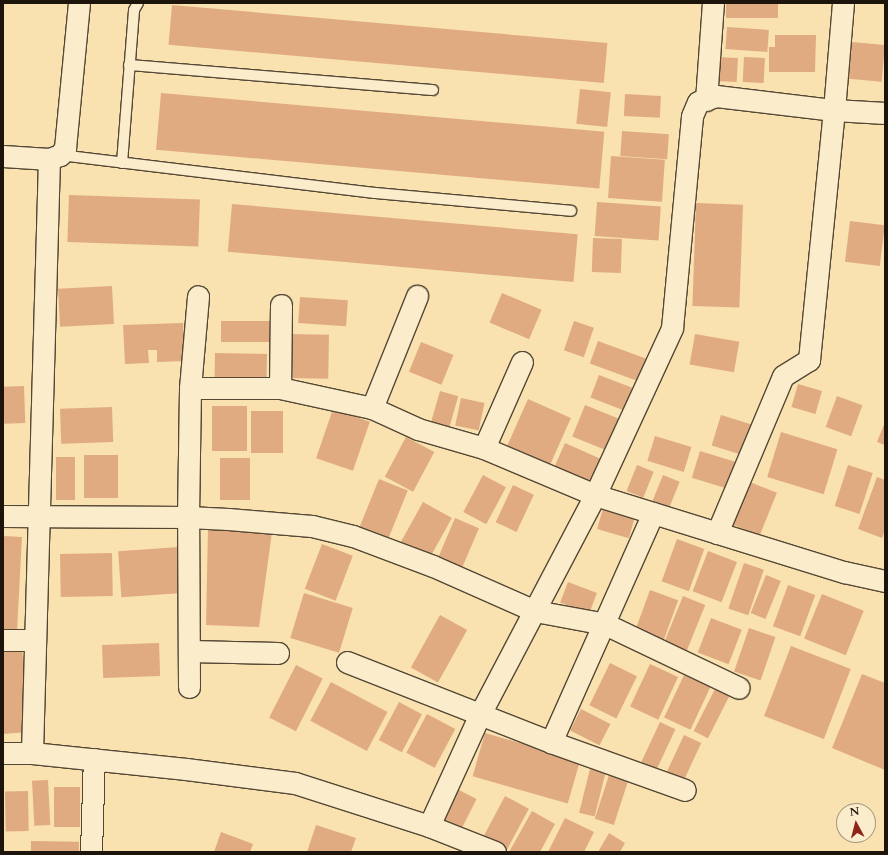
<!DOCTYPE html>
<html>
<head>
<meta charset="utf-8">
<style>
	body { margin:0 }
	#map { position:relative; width:888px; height:855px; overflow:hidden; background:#f9e1b0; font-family:Cardo,serif }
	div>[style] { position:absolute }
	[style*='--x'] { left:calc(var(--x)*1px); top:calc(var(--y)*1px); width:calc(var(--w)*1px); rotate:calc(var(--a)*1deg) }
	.building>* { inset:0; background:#e1ab82; transform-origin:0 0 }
	.roads { filter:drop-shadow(1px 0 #544835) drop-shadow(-1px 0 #544835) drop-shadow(0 1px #544835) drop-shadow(0 -1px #544835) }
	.service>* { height:10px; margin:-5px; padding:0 5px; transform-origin:5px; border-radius:5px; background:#fbeccc }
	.minor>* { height:21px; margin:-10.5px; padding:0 10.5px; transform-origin:10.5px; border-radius:10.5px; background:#fbeccc }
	span { translate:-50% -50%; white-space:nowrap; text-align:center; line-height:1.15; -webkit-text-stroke:4px #fbeccc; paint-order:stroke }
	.frame { position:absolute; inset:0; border:4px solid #1d150c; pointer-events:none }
	.north { position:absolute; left:836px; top:803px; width:40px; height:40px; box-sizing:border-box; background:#fbeccc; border:1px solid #a2967f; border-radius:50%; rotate:353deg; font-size:11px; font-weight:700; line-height:16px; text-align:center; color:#1d150c }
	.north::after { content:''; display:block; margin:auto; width:14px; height:18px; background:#8f2418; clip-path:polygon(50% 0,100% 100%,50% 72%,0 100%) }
</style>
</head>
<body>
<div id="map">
	<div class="building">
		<div style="left:726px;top:3px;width:52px;height:15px"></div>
		<div style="left:172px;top:5px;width:437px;height:40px;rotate:5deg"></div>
		<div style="left:727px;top:27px;width:42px;height:22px;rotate:4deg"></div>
		<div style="clip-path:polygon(775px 35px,816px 35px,815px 72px,769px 72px,769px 47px,775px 47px)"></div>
		<div style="left:852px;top:42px;width:33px;height:37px;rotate:5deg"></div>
		<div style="left:717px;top:57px;width:21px;height:24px;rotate:3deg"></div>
		<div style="left:744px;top:57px;width:21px;height:25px;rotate:3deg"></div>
		<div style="left:580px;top:89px;width:31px;height:35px;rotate:6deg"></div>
		<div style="left:161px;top:93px;width:445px;height:57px;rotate:5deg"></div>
		<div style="left:625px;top:94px;width:36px;height:22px;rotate:3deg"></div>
		<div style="left:622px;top:131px;width:47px;height:25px;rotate:4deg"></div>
		<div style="left:611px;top:156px;width:54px;height:42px;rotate:4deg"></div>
		<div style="left:69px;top:195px;width:131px;height:47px;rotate:2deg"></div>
		<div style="left:597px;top:202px;width:64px;height:34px;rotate:4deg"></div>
		<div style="left:696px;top:203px;width:47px;height:103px;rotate:2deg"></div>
		<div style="left:232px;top:204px;width:347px;height:48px;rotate:5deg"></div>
		<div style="left:850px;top:221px;width:35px;height:41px;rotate:7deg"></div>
		<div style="left:593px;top:238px;width:29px;height:34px;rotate:2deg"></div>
		<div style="left:112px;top:286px;width:38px;height:54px;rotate:87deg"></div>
		<div style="left:502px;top:293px;width:43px;height:32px;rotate:23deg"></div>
		<div style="left:300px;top:297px;width:48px;height:26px;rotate:4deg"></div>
		<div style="left:221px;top:321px;width:50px;height:21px"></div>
		<div style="left:574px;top:321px;width:21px;height:31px;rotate:19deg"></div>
		<div style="clip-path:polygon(183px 323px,185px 361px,157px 362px,157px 350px,148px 350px,149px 363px,125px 364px,123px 325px)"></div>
		<div style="left:289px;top:334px;width:40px;height:44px;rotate:1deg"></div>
		<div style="left:695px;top:334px;width:45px;height:31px;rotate:10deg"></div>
		<div style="left:598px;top:341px;width:53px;height:24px;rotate:20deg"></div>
		<div style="left:421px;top:342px;width:35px;height:32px;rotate:22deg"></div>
		<div style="left:215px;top:353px;width:52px;height:25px;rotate:1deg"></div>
		<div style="left:599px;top:375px;width:39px;height:24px;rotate:21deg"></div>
		<div style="left:798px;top:384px;width:25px;height:24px;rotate:16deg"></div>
		<div style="left:24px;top:386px;width:37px;height:21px;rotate:88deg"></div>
		<div style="left:440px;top:391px;width:19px;height:33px;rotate:16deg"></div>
		<div style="left:837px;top:396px;width:27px;height:33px;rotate:20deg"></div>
		<div style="left:461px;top:398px;width:24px;height:28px;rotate:12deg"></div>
		<div style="left:528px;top:399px;width:47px;height:52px;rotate:24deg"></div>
		<div style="left:585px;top:405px;width:40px;height:34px;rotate:22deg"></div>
		<div style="left:212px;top:406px;width:35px;height:45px"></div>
		<div style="left:112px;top:407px;width:35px;height:52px;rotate:88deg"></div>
		<div style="left:333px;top:409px;width:39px;height:52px;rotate:19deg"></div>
		<div style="left:251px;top:411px;width:32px;height:42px"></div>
		<div style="left:721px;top:415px;width:39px;height:32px;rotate:17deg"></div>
		<div style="clip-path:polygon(885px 422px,885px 445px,877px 442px)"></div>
		<div style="left:781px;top:432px;width:59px;height:47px;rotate:17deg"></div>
		<div style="left:655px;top:436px;width:38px;height:26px;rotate:17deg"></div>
		<div style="left:406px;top:437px;width:32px;height:45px;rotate:28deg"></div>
		<div style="left:565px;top:443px;width:43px;height:30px;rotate:24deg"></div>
		<div style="left:700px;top:451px;width:41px;height:28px;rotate:17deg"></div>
		<div style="left:84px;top:455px;width:34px;height:43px"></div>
		<div style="left:56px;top:457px;width:19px;height:43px"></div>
		<div style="left:220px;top:458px;width:30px;height:42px"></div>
		<div style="left:637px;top:465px;width:18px;height:28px;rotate:22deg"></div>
		<div style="left:848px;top:465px;width:26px;height:43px;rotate:18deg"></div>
		<div style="left:483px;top:475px;width:26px;height:42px;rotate:28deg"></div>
		<div style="left:663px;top:475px;width:18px;height:28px;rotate:22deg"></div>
		<div style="clip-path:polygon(877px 477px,885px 480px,885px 530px,882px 538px,858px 529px)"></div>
		<div style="left:379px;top:479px;width:31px;height:55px;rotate:22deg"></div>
		<div style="left:750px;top:482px;width:29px;height:46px;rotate:22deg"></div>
		<div style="left:513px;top:485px;width:23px;height:41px;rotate:25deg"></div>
		<div style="left:423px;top:502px;width:33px;height:48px;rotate:29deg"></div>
		<div style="left:604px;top:505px;width:33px;height:25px;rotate:16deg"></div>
		<div style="left:455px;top:518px;width:26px;height:48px;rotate:23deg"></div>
		<div style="clip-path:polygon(208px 527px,272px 532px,259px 627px,206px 625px)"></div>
		<div style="left:3px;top:536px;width:19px;height:97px;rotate:3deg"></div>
		<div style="left:677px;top:539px;width:29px;height:45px;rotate:20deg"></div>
		<div style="left:322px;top:544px;width:33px;height:48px;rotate:21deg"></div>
		<div style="left:179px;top:547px;width:46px;height:61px;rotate:86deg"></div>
		<div style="left:708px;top:551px;width:31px;height:43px;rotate:21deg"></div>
		<div style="left:112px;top:553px;width:43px;height:52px;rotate:89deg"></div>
		<div style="left:744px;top:563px;width:21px;height:48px;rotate:19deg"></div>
		<div style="left:766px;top:575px;width:16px;height:41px;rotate:22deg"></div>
		<div style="left:568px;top:582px;width:31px;height:22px;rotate:21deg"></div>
		<div style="left:788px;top:585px;width:29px;height:44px;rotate:20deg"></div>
		<div style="left:650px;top:590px;width:30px;height:45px;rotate:20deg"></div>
		<div style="left:304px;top:593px;width:51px;height:47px;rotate:17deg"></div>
		<div style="left:822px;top:594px;width:45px;height:48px;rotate:22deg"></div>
		<div style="left:683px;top:596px;width:24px;height:50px;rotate:22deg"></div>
		<div style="left:440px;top:615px;width:31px;height:60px;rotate:29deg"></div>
		<div style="left:711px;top:618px;width:33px;height:37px;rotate:21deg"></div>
		<div style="left:749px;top:628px;width:28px;height:46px;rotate:19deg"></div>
		<div style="left:159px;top:643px;width:33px;height:57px;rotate:88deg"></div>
		<div style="clip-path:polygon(22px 645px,28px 732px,3px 734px,3px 647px)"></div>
		<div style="left:791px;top:646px;width:64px;height:75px;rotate:21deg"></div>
		<div style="left:610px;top:663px;width:30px;height:47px;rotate:26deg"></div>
		<div style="left:650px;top:664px;width:31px;height:47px;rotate:25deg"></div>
		<div style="left:296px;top:665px;width:30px;height:59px;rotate:27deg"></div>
		<div style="clip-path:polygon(862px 674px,885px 683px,885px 770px,832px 748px)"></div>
		<div style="left:684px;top:675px;width:29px;height:47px;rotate:25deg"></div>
		<div style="left:331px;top:682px;width:64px;height:44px;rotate:28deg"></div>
		<div style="left:715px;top:689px;width:16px;height:47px;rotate:27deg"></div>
		<div style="left:399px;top:702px;width:26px;height:43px;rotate:28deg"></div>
		<div style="left:581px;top:709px;width:33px;height:24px;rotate:27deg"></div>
		<div style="left:427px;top:714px;width:32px;height:44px;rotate:28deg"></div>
		<div style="left:660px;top:722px;width:17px;height:45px;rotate:25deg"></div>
		<div style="left:485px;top:733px;width:99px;height:45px;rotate:16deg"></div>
		<div style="left:684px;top:735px;width:19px;height:45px;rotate:25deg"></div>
		<div style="left:590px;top:769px;width:16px;height:45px;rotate:14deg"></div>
		<div style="left:609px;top:775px;width:20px;height:46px;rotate:18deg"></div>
		<div style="left:48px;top:780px;width:45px;height:16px;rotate:87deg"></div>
		<div style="left:54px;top:787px;width:26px;height:40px"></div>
		<div style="left:457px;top:789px;width:22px;height:33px;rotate:27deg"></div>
		<div style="left:28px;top:791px;width:40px;height:23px;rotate:89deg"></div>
		<div style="left:505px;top:796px;width:27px;height:49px;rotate:28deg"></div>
		<div style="clip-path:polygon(532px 811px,555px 824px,540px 852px,509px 852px)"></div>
		<div style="clip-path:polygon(565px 818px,594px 832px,584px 852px,548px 852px)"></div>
		<div style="clip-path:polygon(316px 825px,356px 838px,351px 852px,307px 852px)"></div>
		<div style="clip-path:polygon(221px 832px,253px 844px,250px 852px,214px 852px)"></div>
		<div style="clip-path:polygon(609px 833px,625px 843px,620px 852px,598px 852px)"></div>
		<div style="left:31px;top:841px;width:48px;height:11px;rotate:1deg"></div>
	</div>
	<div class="roads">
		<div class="service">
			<div style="--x:129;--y:65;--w:305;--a:4.7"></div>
			<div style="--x:60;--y:155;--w:317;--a:6.9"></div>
			<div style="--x:375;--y:193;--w:197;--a:5.2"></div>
			<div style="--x:122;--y:163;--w:153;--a:-85.5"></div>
			<div style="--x:134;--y:10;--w:8;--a:-60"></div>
		</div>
		<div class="minor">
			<div style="--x:706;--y:100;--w:97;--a:-85.9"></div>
			<div style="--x:3;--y:156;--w:46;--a:3.7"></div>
			<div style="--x:49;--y:159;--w:594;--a:91.64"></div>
			<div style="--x:49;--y:159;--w:12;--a:-20"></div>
			<div style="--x:60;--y:155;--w:9;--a:-54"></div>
			<div style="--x:65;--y:148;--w:146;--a:-84.5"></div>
			<div style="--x:190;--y:388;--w:90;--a:0"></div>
			<div style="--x:280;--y:388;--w:94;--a:12.3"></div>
			<div style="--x:372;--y:408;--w:51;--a:24.5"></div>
			<div style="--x:418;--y:429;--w:69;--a:16.1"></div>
			<div style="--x:484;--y:448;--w:121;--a:22.9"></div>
			<div style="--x:595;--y:495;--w:261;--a:17.2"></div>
			<div style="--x:844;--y:572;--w:42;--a:12.4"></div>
			<div style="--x:280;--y:388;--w:83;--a:-89.3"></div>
			<div style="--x:372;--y:408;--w:121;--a:-68.1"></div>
			<div style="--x:484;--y:448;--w:94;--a:-66.2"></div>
			<div style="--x:653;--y:513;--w:251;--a:114"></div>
			<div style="--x:551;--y:742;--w:142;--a:19.7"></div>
			<div style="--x:3;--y:516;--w:185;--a:0.3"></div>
			<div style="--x:188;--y:517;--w:40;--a:2.9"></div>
			<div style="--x:228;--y:519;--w:84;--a:4.8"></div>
			<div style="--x:312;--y:526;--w:42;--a:13.7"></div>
			<div style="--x:353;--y:536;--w:85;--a:20.6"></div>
			<div style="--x:433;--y:566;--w:111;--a:23.8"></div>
			<div style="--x:535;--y:611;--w:71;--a:10.5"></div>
			<div style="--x:605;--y:624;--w:148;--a:25.5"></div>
			<div style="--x:717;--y:533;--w:170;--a:-67.2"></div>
			<div style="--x:783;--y:376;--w:31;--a:-32"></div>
			<div style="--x:809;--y:360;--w:251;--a:-84.3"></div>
			<div style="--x:834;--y:110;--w:107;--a:-85.2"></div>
			<div style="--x:3;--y:640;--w:32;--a:0"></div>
			<div style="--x:189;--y:651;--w:89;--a:1.3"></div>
			<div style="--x:347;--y:662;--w:219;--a:21.4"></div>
			<div style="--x:189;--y:687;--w:170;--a:-90.3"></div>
			<div style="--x:188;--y:517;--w:129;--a:-89.1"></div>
			<div style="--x:190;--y:388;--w:92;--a:-85"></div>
			<div style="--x:3;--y:753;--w:29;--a:0"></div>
			<div style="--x:32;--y:753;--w:155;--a:5.9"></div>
			<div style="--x:186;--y:769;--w:110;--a:7.3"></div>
			<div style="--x:295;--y:783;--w:141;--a:17.8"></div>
			<div style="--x:429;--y:826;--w:71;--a:21.5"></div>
			<div style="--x:429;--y:826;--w:123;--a:-65.5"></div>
			<div style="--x:480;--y:714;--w:247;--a:-62.3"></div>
			<div style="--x:595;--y:495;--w:184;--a:-65.2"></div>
			<div style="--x:672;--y:328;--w:213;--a:-84.6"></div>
			<div style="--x:692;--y:116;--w:15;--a:-67"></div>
			<div style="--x:698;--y:102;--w:19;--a:-18"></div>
			<div style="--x:716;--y:96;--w:119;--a:6.8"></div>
			<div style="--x:834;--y:110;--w:51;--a:3.4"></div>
			<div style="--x:91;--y:852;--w:93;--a:-88.2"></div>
		</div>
	</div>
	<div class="frame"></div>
	<div class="north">N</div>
</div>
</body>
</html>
